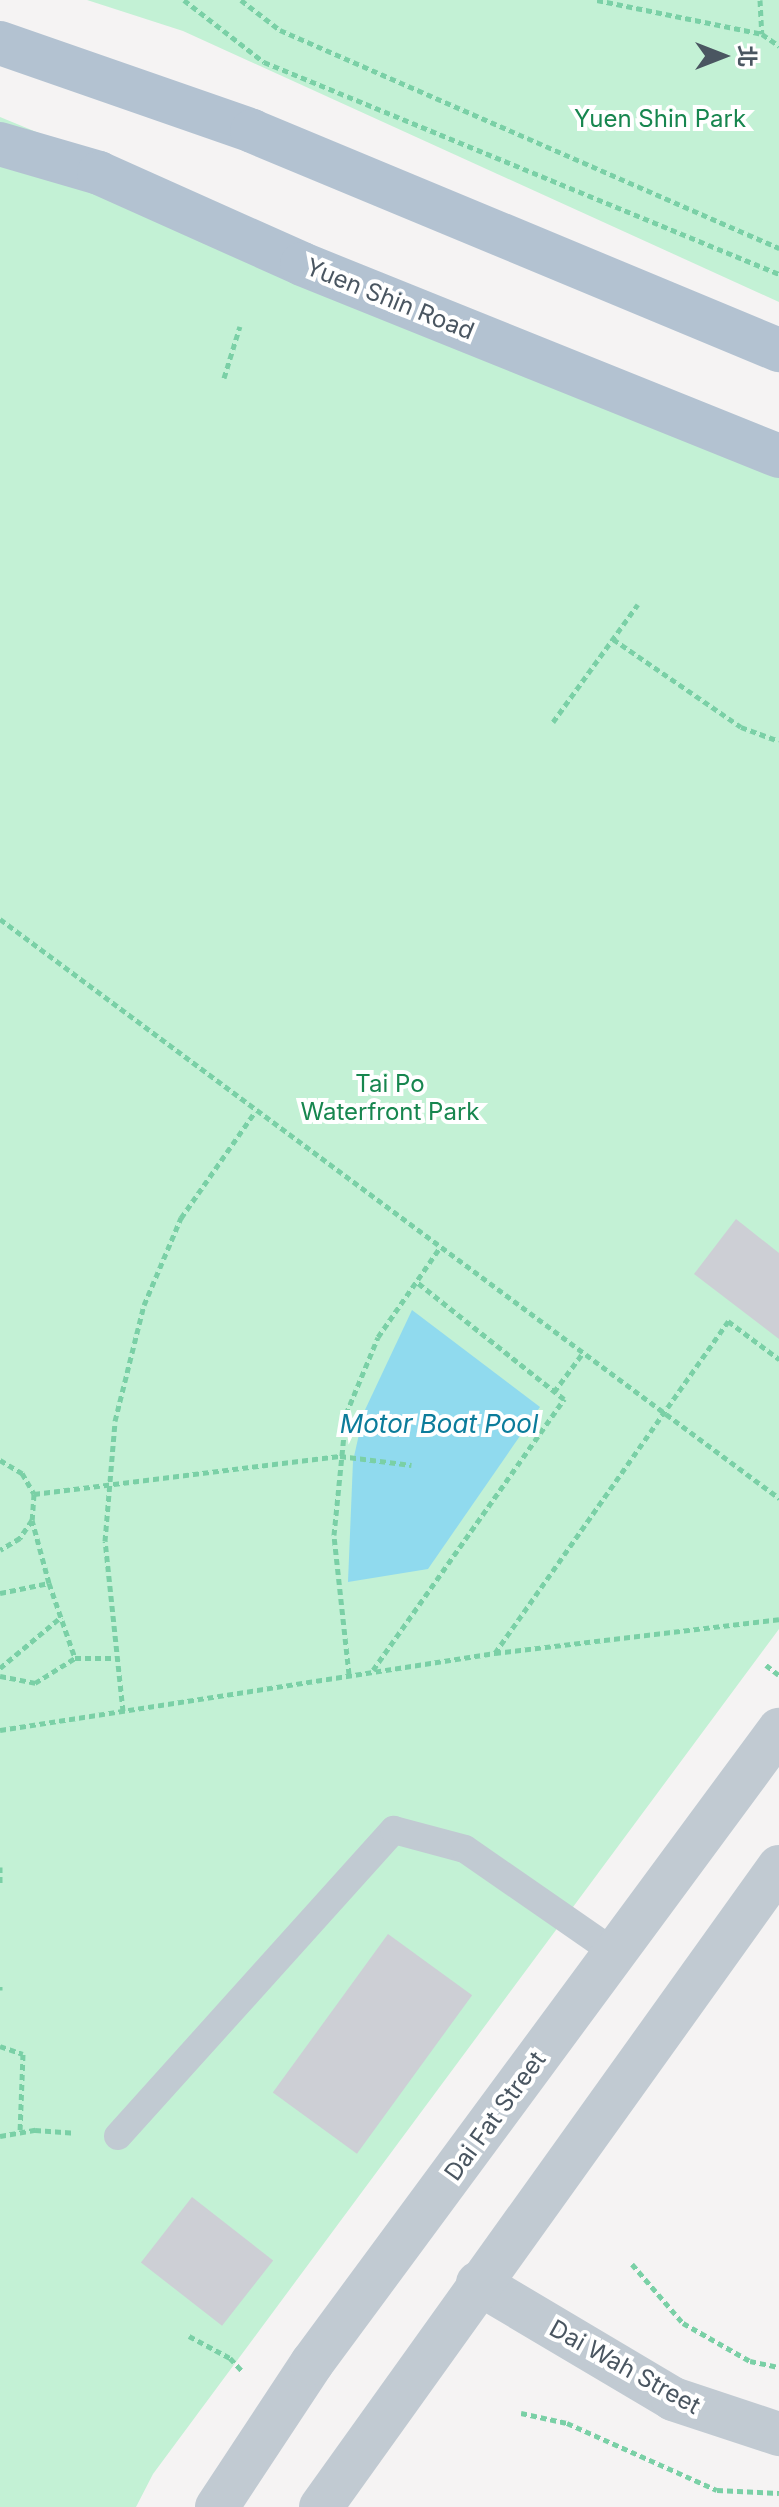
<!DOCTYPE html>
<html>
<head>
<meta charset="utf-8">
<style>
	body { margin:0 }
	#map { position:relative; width:779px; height:2507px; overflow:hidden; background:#f5f3f3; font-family:Inter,"Noto Sans TC",sans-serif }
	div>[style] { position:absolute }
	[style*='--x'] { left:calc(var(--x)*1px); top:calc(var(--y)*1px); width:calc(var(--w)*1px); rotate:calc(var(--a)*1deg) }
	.green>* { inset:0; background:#c3f1d5 }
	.water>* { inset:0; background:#90daee }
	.building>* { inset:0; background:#cdcfd5; transform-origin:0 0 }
	.path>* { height:5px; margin-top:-2.5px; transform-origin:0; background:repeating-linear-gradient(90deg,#7ad0a6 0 6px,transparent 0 10px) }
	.service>* { height:28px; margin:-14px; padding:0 14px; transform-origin:14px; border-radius:14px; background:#c1cad2 }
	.minor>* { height:44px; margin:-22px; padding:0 22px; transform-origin:22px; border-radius:22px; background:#c1cad2 }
	.tertiary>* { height:44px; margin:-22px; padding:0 22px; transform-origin:22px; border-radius:22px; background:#c1cad2 }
	.primary>* { height:44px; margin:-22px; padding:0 22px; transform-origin:22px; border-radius:22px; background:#b3c2d1 }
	span { translate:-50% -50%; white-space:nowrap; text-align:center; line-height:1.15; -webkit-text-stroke:8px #fff; paint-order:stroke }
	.park-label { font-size:24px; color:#17864f }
	.street-label { font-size:24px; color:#4a5661 }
	.water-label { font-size:26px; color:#0c7c9b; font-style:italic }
	.north { position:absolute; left:683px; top:16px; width:80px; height:80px; -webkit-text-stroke:6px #fff; paint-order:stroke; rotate:90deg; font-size:22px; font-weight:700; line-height:32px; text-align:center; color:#4a5661 }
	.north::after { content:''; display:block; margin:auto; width:28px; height:36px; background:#4a5661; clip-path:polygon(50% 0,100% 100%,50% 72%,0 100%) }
</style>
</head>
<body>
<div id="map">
	<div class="green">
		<div style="clip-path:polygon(87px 0,779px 0,779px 302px,183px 31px)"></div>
		<div style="clip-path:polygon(0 117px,779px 438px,779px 1629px,153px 2474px,136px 2507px,0 2507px)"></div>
	</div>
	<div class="water">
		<div style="clip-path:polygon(412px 1310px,540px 1407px,428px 1569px,348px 1582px,353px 1461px,364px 1412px)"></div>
	</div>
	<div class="building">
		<div style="clip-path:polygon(736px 1219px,779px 1253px,779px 1339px,694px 1274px)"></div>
		<div style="left:388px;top:1934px;width:104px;height:196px;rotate:36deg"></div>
		<div style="left:192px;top:2197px;width:103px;height:83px;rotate:38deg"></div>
	</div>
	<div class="path">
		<div style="--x:184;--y:0;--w:101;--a:37.8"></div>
		<div style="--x:264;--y:62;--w:557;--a:22.37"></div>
		<div style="--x:241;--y:0;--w:49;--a:37.6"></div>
		<div style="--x:280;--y:30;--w:545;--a:23.6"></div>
		<div style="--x:597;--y:0;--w:168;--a:11.6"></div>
		<div style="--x:762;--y:34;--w:21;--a:35"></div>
		<div style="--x:760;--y:0;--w:34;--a:87"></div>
		<div style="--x:224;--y:378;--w:54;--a:-72.9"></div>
		<div style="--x:613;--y:639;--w:155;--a:34.5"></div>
		<div style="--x:741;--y:727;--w:40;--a:20.2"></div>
		<div style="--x:553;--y:722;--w:145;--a:-54.2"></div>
		<div style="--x:0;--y:919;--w:971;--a:36.62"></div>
		<div style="--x:554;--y:1392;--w:47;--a:-53.6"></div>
		<div style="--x:0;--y:1460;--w:26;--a:31"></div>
		<div style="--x:22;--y:1473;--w:24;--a:60"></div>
		<div style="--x:34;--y:1494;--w:26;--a:94"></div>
		<div style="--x:32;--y:1520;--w:22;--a:124"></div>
		<div style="--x:20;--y:1538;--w:23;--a:149"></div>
		<div style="--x:34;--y:1494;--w:308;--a:-7.1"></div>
		<div style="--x:340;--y:1456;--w:72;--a:7.2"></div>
		<div style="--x:49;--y:1583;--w:79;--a:70.9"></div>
		<div style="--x:0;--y:1593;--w:50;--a:-11.5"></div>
		<div style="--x:49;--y:1583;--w:65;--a:-105.1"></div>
		<div style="--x:495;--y:1653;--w:406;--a:-54.9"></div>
		<div style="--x:728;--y:1321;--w:64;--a:36.7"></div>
		<div style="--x:766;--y:1665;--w:16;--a:38"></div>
		<div style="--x:0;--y:1668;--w:80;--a:-39.9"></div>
		<div style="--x:373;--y:1670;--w:332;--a:-54.8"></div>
		<div style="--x:564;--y:1399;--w:188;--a:-141.5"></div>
		<div style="--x:349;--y:1674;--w:140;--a:-96.2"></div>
		<div style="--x:334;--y:1535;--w:122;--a:-84.3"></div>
		<div style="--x:346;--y:1414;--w:83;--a:-67.4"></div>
		<div style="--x:378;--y:1337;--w:107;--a:-55.3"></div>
		<div style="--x:0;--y:1676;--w:36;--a:11"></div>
		<div style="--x:35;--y:1683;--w:47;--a:-32"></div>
		<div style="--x:75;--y:1658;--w:42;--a:0"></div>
		<div style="--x:123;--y:1711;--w:171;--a:-96"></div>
		<div style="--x:105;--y:1541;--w:120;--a:-85.2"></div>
		<div style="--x:115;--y:1421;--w:120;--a:-76"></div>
		<div style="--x:144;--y:1305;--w:95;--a:-67"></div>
		<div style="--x:181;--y:1218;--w:129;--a:-55.1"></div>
		<div style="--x:0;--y:1730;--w:501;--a:-8.84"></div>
		<div style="--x:495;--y:1653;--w:286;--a:-6.8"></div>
		<div style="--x:0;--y:1867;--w:16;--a:90"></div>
		<div style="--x:0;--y:1986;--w:4;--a:90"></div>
		<div style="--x:0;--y:2046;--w:24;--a:19"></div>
		<div style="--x:23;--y:2054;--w:79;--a:92.2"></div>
		<div style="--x:0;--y:2136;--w:36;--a:-10"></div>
		<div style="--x:35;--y:2130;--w:39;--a:4"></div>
		<div style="--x:632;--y:2264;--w:78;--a:49.2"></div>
		<div style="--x:683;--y:2323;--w:77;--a:29.6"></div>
		<div style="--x:750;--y:2361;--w:30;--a:12"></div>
		<div style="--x:189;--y:2336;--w:47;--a:28.2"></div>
		<div style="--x:230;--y:2358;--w:18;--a:47"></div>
		<div style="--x:521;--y:2413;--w:47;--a:12.3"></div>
		<div style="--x:567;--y:2423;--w:164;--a:24.1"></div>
		<div style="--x:717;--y:2490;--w:62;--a:2.8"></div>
	</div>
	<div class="service">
		<div style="--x:118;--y:2136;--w:412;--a:-48"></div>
		<div style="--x:394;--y:1830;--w:73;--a:15"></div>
		<div style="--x:465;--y:1849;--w:183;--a:34.7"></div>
	</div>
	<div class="minor">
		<div style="--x:478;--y:2283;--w:227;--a:30.7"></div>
		<div style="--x:673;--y:2399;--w:112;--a:18.3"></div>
	</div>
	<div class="tertiary">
		<div style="--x:217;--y:2507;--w:173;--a:-56.6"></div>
		<div style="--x:312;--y:2363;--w:787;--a:-53.58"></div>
		<div style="--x:321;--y:2507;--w:787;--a:-54.41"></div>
	</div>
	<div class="primary">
		<div style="--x:0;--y:43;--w:267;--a:19.2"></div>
		<div style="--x:252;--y:131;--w:571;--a:22.57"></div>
		<div style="--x:0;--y:144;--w:103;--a:16.3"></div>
		<div style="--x:99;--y:173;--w:222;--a:24.1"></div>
		<div style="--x:302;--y:264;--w:514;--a:21.93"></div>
	</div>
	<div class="park-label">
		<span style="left:660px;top:119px">Yuen Shin Park</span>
		<span style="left:390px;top:1098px">Tai Po<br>Waterfront Park</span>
	</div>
	<div class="street-label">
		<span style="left:390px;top:299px;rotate:22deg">Yuen Shin Road</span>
		<span style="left:495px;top:2116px;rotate:-54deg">Dai Fat Street</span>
		<span style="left:625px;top:2367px;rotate:29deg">Dai Wah Street</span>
	</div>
	<div class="water-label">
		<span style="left:439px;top:1424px">Motor Boat Pool</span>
	</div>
	<div class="north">北</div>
</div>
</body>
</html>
